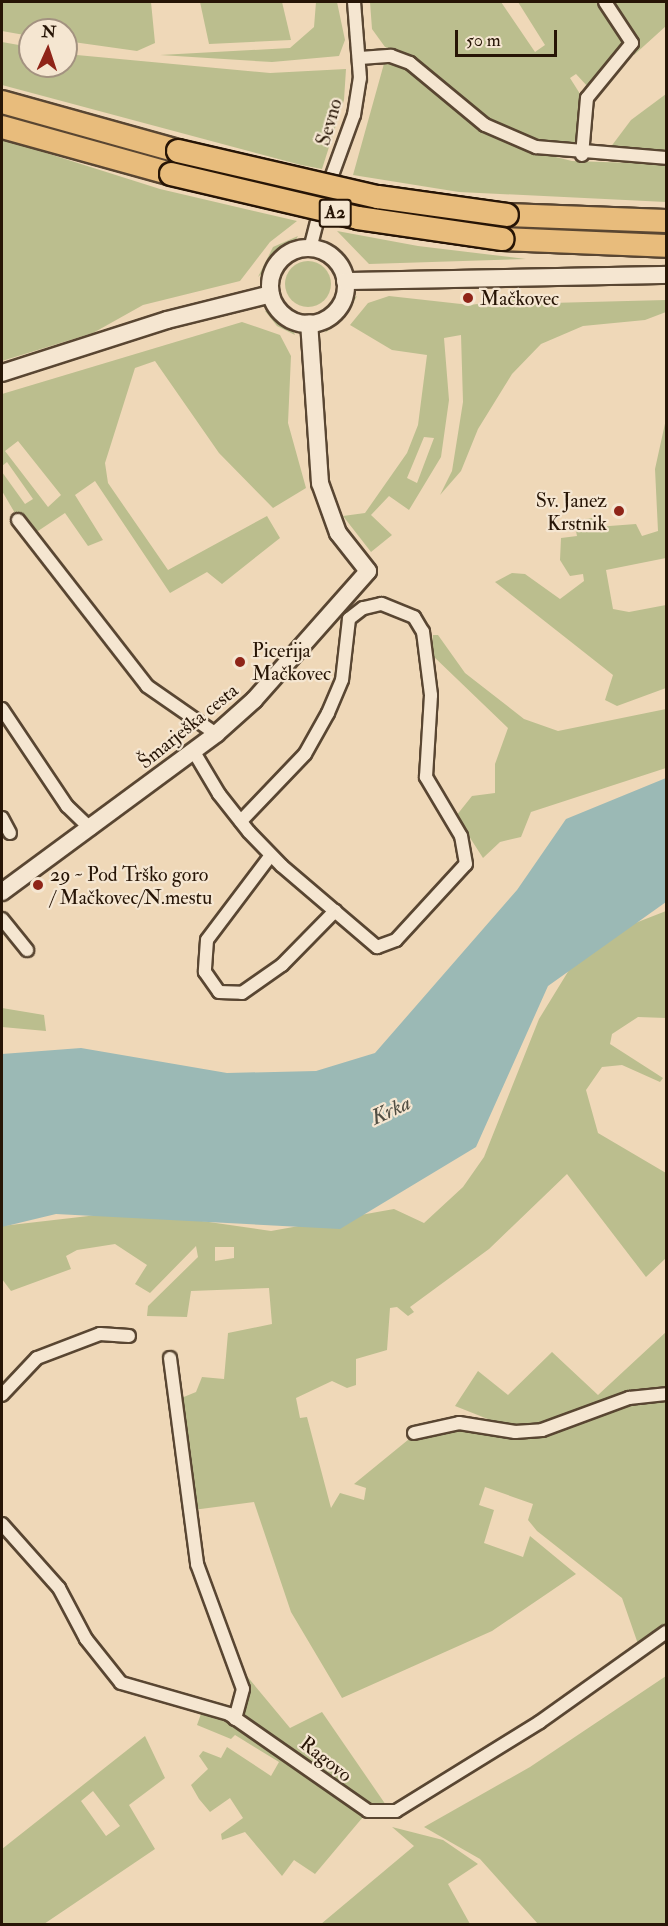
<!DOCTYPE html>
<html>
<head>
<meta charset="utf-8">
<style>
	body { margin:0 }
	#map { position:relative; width:668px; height:1926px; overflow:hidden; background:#efd8b8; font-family:"IM FELL Double Pica",serif }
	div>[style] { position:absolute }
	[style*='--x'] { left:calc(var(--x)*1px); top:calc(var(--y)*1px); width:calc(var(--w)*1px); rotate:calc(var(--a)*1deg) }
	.green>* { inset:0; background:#bbbe8e }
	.round { border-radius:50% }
	.water>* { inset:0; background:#9bb9b5 }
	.roads { filter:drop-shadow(2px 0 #594632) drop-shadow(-2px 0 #594632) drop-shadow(0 2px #594632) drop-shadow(0 -2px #594632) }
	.street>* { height:12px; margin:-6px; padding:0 6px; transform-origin:6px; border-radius:6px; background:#f5e6d1 }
	.secondary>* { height:16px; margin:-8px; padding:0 8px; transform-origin:8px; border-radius:8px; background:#f5e6d1 }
	.secondary>.ring { margin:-8px; padding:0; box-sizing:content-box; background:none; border:16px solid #f5e6d1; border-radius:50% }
	.highway>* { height:22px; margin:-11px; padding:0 11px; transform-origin:11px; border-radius:11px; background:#e8bc7c }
	.bridges { filter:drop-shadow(2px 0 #271506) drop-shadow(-2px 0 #271506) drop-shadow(0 2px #271506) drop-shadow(0 -2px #271506) }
	.highway-bridge>* { height:22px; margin:-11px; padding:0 11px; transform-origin:11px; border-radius:11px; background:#e8bc7c }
	.dots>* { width:16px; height:16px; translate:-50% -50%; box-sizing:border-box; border:3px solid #f5e6d1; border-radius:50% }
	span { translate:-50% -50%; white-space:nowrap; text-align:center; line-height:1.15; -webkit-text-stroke:4.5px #f5e6d1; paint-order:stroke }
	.shield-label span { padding:2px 4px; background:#f5e6d1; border:2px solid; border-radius:4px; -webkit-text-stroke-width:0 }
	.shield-label { font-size:18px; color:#271506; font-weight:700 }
	.street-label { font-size:20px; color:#271506 }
	.poi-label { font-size:20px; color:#271506 }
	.left { translate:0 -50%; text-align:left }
	.right { translate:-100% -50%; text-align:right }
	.water-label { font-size:21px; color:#504e43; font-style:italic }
	.frame { position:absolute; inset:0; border:3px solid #271506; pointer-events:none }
	.north { position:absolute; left:18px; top:18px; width:60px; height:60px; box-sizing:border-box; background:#f5e6d1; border:2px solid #a39280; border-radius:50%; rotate:3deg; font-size:16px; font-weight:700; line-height:24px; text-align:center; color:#271506 }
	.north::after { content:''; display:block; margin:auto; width:21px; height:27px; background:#8f2418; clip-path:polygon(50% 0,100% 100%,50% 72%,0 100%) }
	.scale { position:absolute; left:455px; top:30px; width:102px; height:27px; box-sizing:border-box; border:3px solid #271506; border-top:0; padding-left:8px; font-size:18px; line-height:21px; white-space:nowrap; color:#271506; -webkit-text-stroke:4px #f5e6d1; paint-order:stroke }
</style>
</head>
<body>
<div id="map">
	<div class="green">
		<div style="clip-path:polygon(2px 2px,151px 2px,155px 43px,137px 51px,66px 41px,66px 30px,30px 30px,30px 36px,2px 31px)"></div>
		<div style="clip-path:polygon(200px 2px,282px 2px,291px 40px,209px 44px)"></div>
		<div style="clip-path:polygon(316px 2px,337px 2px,345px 40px,339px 56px,272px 62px,160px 55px,290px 48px,314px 27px)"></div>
		<div style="clip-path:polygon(370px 2px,501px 2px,535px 52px,545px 45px,518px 2px,600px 2px,627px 44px,589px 88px,576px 74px,570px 78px,582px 97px,578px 138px,572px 146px,545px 142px,487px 120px,403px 52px,385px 47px,372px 29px)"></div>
		<div style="clip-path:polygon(609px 2px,666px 2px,666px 26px,634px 55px,635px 35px)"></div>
		<div style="clip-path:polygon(2px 42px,30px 47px,30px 66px,66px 66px,66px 54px,270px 73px,346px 69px,344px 100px,322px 169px,301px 165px,2px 85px)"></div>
		<div style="clip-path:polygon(385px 60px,403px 65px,489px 135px,519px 148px,572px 161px,666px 164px,666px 202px,459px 192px,353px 175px)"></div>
		<div style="clip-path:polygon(666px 94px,666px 151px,610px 148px,631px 120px)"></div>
		<div style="clip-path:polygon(2px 139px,160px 189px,297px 221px,270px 242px,240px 281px,143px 305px,93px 333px,2px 361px)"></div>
		<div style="clip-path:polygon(337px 231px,418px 246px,526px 259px,369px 264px)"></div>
		<div style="clip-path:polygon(298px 236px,292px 246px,258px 277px,273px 247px)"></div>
		<div class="round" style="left:285px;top:261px;width:46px;height:46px"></div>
		<div style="clip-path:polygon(evenodd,543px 295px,550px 303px,666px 300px,666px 312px,645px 320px,583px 326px,541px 344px,512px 374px,478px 429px,461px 471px,440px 495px,452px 471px,463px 402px,461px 335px,444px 338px,449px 400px,441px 457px,409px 510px,389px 496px,371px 515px,392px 535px,371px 552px,343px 516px,365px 513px,407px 453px,418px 425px,427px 355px,392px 350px,350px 325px,368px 303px,389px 296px,470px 305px,543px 295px,424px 437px,434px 438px,417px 483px,407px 478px,424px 437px)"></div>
		<div style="clip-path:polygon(357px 296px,345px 317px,325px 333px,345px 303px)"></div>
		<div style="clip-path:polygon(272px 310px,290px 324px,295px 335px,277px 326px,265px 311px)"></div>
		<div style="clip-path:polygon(evenodd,242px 322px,280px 335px,291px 356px,288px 423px,306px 488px,273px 508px,219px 453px,155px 361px,135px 368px,105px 463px,108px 483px,168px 570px,267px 516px,280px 538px,222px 584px,207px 572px,170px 593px,95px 481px,75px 495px,103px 540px,88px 546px,65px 513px,29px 537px,2px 491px,2px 472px,25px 504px,33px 499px,7px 462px,2px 466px,2px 394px,242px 322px,18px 441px,61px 495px,48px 507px,5px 451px,18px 441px)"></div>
		<div style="clip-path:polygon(666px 419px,666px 558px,606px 570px,613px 609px,629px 612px,666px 605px,666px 688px,617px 706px,605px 700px,613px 675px,495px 582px,512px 573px,525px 574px,560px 599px,584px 581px,583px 574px,570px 576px,560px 560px,561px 538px,577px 536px,574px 521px,592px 518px,596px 527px,636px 524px,642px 536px,658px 531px,655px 469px)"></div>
		<div style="clip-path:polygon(433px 635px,438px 635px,465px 673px,524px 719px,558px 731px,666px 709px,666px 768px,531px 812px,521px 837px,500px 842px,483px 858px,456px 816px,472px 796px,495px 793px,495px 764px,508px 728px,431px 654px)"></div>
		<div style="clip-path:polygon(evenodd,666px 911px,666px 1018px,638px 1017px,612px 1034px,610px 1044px,663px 1078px,660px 1082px,622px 1065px,602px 1067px,586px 1090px,598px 1133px,666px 1173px,666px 1258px,646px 1277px,567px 1174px,489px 1249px,410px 1307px,414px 1312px,408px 1316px,397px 1307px,390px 1308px,387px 1350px,356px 1359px,356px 1385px,347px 1388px,332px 1381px,296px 1398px,300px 1418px,307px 1417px,331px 1508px,340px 1493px,364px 1500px,366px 1488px,354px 1484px,414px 1435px,456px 1428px,509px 1436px,631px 1402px,666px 1401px,666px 1627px,638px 1644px,622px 1598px,537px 1531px,528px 1520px,533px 1504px,485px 1487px,479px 1505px,494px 1510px,484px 1543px,523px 1557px,530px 1536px,576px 1574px,492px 1631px,342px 1698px,291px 1612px,254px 1502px,193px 1510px,174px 1401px,196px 1392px,202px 1377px,224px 1379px,228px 1333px,272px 1324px,269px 1288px,191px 1291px,187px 1317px,147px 1316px,148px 1306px,198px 1257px,196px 1246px,150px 1293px,135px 1284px,147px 1265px,115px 1244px,77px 1250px,66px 1256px,71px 1269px,11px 1291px,2px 1279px,2px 1226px,132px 1211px,271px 1231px,394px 1209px,424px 1223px,463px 1187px,484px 1157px,539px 1019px,577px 957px,602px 936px,666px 911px,215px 1247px,234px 1247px,234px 1258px,215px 1261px,215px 1247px)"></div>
		<div style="clip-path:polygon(2px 1008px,44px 1015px,46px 1031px,2px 1027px)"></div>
		<div style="clip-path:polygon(666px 1332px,666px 1390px,540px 1426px,508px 1427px,455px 1406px,478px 1371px,508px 1395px,552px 1352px,598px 1395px)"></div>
		<div style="clip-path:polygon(241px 1669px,290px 1728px,322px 1712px,388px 1808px,368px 1805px,243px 1719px,247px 1697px)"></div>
		<div style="clip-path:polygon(666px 1676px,666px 1924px,538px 1924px,480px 1859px,424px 1827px,530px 1767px)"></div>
		<div style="clip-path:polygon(202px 1711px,253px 1735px,363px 1817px,315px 1874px,294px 1860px,282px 1876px,245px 1832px,222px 1840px,221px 1834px,243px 1818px,230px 1798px,210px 1812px,199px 1799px,191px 1785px,208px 1769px,199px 1756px,203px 1751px,221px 1758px,227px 1747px,271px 1776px,279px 1762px,235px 1735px,231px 1739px,197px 1725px)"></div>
		<div style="clip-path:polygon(evenodd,145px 1736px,165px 1778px,129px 1805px,155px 1849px,44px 1924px,2px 1924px,2px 1849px,145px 1736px,93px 1791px,120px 1826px,106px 1836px,81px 1801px,93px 1791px)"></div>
		<div style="clip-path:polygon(392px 1827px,443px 1840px,478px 1864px,448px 1884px,470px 1924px,321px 1924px,414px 1846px)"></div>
	</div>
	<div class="water">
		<div style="clip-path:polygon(666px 778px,666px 902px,548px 986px,476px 1147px,340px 1229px,56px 1214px,2px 1227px,2px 1054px,81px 1048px,227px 1073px,316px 1071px,375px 1053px,517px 890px,566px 819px)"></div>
	</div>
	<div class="roads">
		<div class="street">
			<div style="--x:360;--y:58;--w:31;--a:-4"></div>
			<div style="--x:391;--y:56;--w:20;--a:20"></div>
			<div style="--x:410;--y:63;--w:97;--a:39.6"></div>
			<div style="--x:485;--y:125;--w:56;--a:23.3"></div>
			<div style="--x:536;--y:147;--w:130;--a:4.8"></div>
			<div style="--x:582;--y:155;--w:57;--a:-85"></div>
			<div style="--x:587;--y:98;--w:71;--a:-50.7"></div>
			<div style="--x:632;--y:43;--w:49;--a:-123.4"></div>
			<div style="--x:327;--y:189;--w:79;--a:-70"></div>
			<div style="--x:354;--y:115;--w:37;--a:-81"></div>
			<div style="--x:360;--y:78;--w:76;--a:-94.5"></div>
			<div style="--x:310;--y:249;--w:44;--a:-75.7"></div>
			<div style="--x:18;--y:520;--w:210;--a:52.1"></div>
			<div style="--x:147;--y:686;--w:84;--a:34.8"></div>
			<div style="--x:2;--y:709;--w:117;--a:56.2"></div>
			<div style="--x:67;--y:806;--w:33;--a:44"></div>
			<div style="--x:194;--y:752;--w:49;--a:59.2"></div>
			<div style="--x:219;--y:794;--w:48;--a:51.7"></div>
			<div style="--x:249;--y:832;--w:47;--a:45.9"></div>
			<div style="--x:282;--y:866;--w:125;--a:40.5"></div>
			<div style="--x:377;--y:947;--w:20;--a:-20"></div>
			<div style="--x:396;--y:940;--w:103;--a:-47.4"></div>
			<div style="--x:466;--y:864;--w:28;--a:-100"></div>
			<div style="--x:461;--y:836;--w:69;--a:-120.7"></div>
			<div style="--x:426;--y:777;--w:82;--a:-86.5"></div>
			<div style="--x:431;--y:695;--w:64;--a:-97.2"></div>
			<div style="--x:423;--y:632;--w:17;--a:-121"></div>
			<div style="--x:414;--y:617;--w:35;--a:-158"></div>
			<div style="--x:381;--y:604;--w:18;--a:167"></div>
			<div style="--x:363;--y:608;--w:18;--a:142"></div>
			<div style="--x:349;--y:619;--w:61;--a:96.5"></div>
			<div style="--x:342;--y:680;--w:36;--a:113"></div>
			<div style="--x:328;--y:713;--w:47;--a:119.3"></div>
			<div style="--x:305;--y:754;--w:93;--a:133.7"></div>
			<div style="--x:2;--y:818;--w:17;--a:62"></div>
			<div style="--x:268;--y:859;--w:101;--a:127"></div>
			<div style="--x:207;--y:940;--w:32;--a:94"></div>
			<div style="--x:205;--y:972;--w:24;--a:55"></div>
			<div style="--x:219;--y:992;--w:23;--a:2"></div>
			<div style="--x:242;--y:993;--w:49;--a:-35"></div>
			<div style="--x:282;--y:965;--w:76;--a:-45.5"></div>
			<div style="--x:2;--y:919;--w:40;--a:51"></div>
			<div style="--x:170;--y:1358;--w:208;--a:82.5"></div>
			<div style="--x:197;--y:1564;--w:133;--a:69.8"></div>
			<div style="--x:243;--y:1689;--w:31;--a:105"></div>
			<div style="--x:2;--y:1395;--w:51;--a:-46.6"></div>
			<div style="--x:37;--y:1358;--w:67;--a:-20.9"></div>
			<div style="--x:100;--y:1334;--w:29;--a:4"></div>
			<div style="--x:414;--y:1433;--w:46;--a:-12.5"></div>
			<div style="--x:459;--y:1423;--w:57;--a:9.1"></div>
			<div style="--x:515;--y:1432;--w:27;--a:-4"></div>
			<div style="--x:542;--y:1430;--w:93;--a:-20.2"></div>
			<div style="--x:629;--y:1398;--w:37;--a:-6"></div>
			<div style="--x:2;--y:1524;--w:86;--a:48.3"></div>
			<div style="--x:59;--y:1588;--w:58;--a:62.1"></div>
			<div style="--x:86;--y:1639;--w:56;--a:51.5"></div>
			<div style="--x:121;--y:1683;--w:112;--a:16"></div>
			<div style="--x:229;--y:1714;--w:169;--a:34.9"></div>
			<div style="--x:368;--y:1811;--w:28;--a:0"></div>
			<div style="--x:396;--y:1811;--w:169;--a:-31.7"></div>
			<div style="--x:540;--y:1722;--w:155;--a:-35.5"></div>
		</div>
		<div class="secondary">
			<div class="ring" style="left:270px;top:248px;width:60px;height:60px"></div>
			<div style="--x:345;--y:281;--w:321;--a:-1.1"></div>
			<div style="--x:2;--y:373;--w:173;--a:-17.8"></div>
			<div style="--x:167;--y:320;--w:107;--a:-14"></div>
			<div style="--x:2;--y:892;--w:266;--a:-36.4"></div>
			<div style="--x:216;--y:734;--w:51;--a:-41.8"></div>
			<div style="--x:254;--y:700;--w:172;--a:-48.5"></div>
			<div style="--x:368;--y:571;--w:48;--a:-128.3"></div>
			<div style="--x:338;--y:533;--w:53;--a:-109.8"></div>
			<div style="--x:320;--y:483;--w:160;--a:-93.9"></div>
		</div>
		<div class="highway">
			<div style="--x:2;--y:102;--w:183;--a:15.6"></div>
			<div style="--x:2;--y:127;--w:175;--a:15.5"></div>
			<div style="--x:507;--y:215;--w:159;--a:2.2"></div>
			<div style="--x:502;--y:239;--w:164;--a:2.4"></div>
		</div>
	</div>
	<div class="bridges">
		<div class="highway-bridge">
			<div style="--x:178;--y:151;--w:205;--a:13"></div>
			<div style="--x:378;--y:197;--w:130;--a:7.9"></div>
			<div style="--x:171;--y:174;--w:192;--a:13.2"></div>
			<div style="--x:358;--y:218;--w:146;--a:8.3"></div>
		</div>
	</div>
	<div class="dots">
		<div style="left:468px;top:298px;background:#8f2418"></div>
		<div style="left:619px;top:511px;background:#8f2418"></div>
		<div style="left:240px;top:662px;background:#8f2418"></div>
		<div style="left:38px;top:885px;background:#8f2418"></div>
	</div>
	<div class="shield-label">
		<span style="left:335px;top:213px">A2</span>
	</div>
	<div class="street-label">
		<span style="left:329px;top:122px;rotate:-74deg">Sevno</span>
		<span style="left:188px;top:726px;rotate:-39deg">Šmarješka cesta</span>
		<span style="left:326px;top:1759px;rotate:38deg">Ragovo</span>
	</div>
	<div class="poi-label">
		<span class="left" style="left:480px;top:298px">Mačkovec</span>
		<span class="right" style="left:607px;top:512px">Sv. Janez<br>Krstnik</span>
		<span class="left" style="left:252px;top:662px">Picerija<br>Mačkovec</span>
		<span class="left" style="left:50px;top:886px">29 ~ Pod Trško goro<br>/ Mačkovec/N.mestu</span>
	</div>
	<div class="water-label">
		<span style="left:391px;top:1111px;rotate:-25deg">Krka</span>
	</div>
	<div class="frame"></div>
	<div class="north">N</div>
	<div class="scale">50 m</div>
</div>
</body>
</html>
